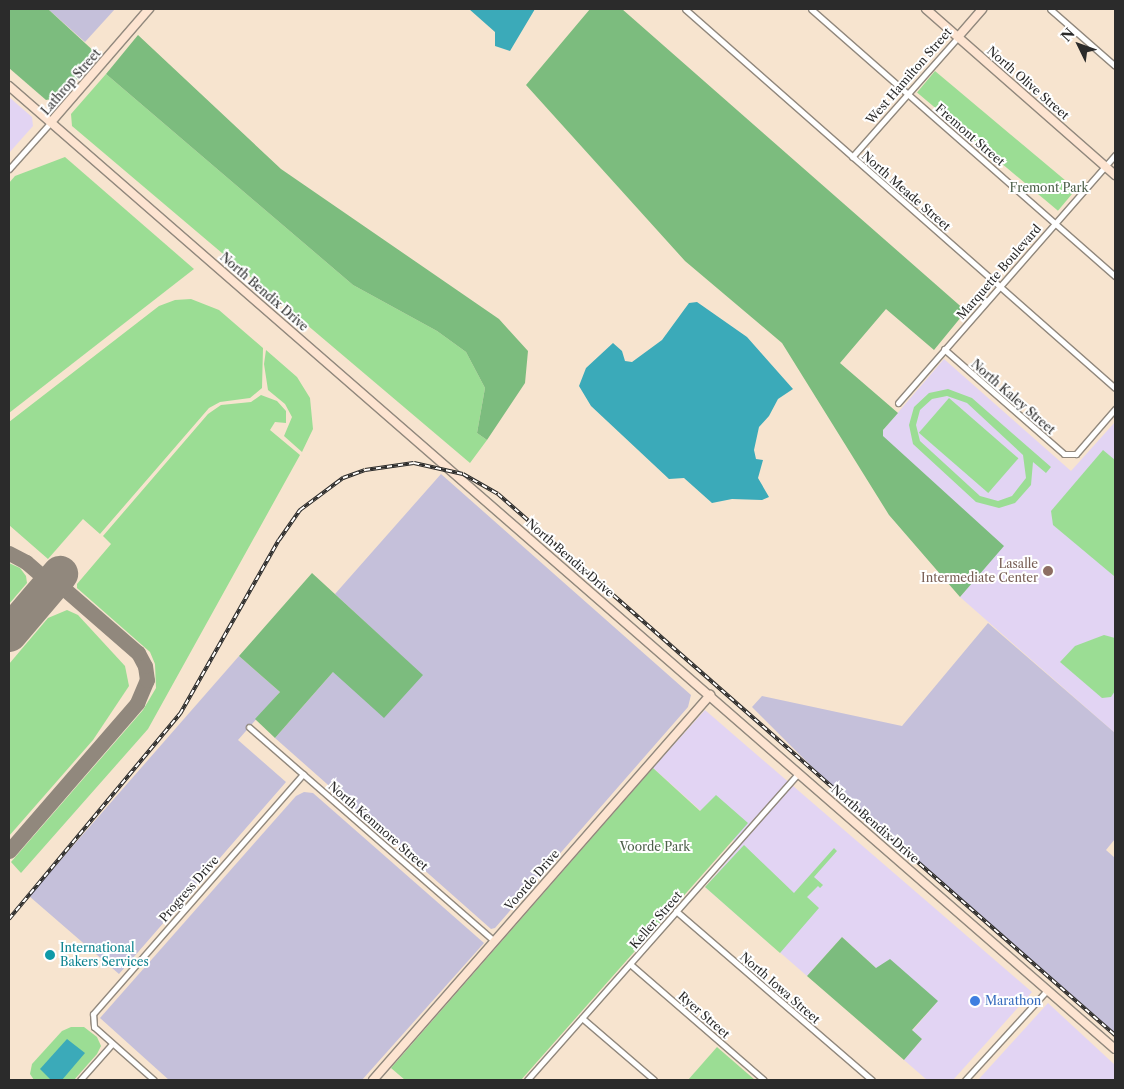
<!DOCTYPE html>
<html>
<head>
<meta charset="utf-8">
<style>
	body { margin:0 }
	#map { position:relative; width:1124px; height:1089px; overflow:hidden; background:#f7e4cf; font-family:"Libre Caslon Text",serif }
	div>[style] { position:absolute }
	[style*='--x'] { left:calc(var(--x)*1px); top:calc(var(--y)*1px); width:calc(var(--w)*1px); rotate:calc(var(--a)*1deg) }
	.built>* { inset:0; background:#e2d4f3 }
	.industrial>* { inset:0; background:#c5c0da }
	.green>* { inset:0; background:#9bdd94; transform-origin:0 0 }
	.forest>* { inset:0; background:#7cbc7e }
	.water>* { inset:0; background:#3baab9 }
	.taxiway>* { height:15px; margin:-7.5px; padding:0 7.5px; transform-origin:7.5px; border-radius:7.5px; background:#91887d }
	.runway>* { height:36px; margin:-18px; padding:0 18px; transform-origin:18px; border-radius:18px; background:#91887d }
	.roads { filter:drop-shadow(1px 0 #91887d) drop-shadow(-1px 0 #91887d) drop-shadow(0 1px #91887d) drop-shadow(0 -1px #91887d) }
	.street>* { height:5px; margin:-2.5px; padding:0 2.5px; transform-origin:2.5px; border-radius:2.5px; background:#fff }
	.secondary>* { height:8px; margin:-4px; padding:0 4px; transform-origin:4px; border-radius:4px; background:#fde4d1 }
	.rail>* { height:4px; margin-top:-2px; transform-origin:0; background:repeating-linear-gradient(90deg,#fff 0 5.5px,#2b2b2b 0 11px); box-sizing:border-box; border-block:1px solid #2b2b2b }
	.dots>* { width:14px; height:14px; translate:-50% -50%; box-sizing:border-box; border:2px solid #fff; border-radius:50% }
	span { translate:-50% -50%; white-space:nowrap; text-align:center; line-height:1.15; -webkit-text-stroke:4px #fff; paint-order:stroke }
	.street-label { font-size:12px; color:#2b2b2b }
	.park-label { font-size:12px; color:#4d604a }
	.education-label { font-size:12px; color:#785e54 }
	.right { translate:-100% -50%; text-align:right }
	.culture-label { font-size:12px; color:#0d838f }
	.left { translate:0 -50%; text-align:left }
	.shop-label { font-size:12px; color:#366cbe }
	.frame { position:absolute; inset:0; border:10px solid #2b2b2b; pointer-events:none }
	.north { position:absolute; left:1054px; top:20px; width:50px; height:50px; -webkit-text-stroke:4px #fff; paint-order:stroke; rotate:312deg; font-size:14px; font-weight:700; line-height:20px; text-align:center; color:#2b2b2b }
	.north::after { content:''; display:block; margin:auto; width:18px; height:22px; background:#2b2b2b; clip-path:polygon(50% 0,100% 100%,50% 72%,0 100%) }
</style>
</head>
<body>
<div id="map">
	<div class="built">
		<div style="clip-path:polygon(9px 97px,32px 117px,33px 126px,9px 153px)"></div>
		<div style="clip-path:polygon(944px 359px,1071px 471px,1115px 422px,1115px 733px,960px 597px,1003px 546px,882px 436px,883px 430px)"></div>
		<div style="clip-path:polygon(705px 710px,1032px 992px,953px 1080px,927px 1080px,904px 1060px,922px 1039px,912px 1031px,937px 1002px,876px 968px,842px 937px,807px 976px,705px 887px,740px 846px,653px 768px)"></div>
		<div style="clip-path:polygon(1048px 1003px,1115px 1065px,1115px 1080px,978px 1080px)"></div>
	</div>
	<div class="industrial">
		<div style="clip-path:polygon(48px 9px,115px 9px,85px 42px)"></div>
		<div style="clip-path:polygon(441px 474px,691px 695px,688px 707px,495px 928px,491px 929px,275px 738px,333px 672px,422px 675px,335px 594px)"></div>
		<div style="clip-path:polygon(988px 623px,1115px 733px,1115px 839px,1106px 850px,1115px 858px,1115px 1033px,816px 771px,752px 707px,762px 696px,902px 726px)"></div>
		<div style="clip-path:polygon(239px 656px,280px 692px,238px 740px,286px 782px,119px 974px,29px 896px)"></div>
		<div style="clip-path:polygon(304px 792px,313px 793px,484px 943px,362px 1080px,169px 1080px,100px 1018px,296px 796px)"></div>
	</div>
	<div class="green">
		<div style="left:935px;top:71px;width:184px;height:28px;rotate:40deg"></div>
		<div style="clip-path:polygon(106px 74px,353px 285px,437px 331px,466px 352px,485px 388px,477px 433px,487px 440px,470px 463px,72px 126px,71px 114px)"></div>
		<div style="clip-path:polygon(65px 157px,194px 269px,9px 413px,9px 183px,15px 176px)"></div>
		<div style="clip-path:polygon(191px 299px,219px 310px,263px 348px,262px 388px,250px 398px,220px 402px,209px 408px,100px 534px,83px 519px,48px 559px,9px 525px,9px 422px,159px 306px,175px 300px)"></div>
		<div style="clip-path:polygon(266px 350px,297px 377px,310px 398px,313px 429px,302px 452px,284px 436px,292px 417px,285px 404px,268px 390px,264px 364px)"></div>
		<div style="clip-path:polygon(evenodd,948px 389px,972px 398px,1051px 467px,1046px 473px,1033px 462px,1031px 485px,1015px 503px,999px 508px,976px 502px,913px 444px,909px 425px,914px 407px,929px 393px,948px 389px,947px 396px,967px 403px,1023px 455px,1026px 478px,1012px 496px,998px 501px,980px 496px,920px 441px,916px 425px,920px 410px,932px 399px,947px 396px)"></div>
		<div style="clip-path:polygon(261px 395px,277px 401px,286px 411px,286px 423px,275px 422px,270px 430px,300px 455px,148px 729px,21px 873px,11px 862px,143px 710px,156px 688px,155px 664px,150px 652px,77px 588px,77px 584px,111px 544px,103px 536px,208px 414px,221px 405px,251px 402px)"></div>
		<div style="left:949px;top:398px;width:92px;height:46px;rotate:41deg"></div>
		<div style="clip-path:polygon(1103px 450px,1115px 460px,1114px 576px,1053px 525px,1051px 511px)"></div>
		<div style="clip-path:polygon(9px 563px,20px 568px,26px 576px,27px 583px,9px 604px)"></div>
		<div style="clip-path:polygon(67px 610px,78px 615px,125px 666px,129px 686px,93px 740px,9px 836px,9px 664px,48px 618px)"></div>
		<div style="clip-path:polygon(1104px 635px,1115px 638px,1115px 691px,1111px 697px,1102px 698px,1060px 662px,1075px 646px)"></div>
		<div style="clip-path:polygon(653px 768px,700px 811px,716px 795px,748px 823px,521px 1080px,405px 1080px,391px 1068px)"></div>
		<div style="clip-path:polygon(744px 845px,794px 893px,834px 848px,837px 851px,814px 877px,823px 885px,820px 888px,818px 886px,807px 897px,819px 908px,780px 953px,705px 887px)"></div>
		<div style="clip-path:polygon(71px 1027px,84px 1027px,97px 1037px,101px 1046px,97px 1054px,74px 1080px,34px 1080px,30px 1074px,32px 1064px,62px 1031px)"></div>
		<div style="clip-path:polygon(717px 1047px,755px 1080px,688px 1080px)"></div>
	</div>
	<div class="forest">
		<div style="clip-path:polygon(9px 9px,48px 9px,98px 55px,62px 97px,46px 100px,9px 68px)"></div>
		<div style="clip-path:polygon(590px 9px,622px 9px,966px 311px,934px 350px,886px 309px,840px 363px,898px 413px,883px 430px,883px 436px,1004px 546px,960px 597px,889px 515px,782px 343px,685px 261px,526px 85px)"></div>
		<div style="clip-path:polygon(138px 35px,281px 169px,499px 319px,528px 351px,525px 383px,487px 440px,477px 433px,485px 388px,466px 352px,437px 331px,353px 285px,106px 74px)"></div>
		<div style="clip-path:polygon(312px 573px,423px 675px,384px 718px,333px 672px,275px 738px,255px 719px,280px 692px,239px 656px)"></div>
		<div style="clip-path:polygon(842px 937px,876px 968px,890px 959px,938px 1001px,912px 1030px,922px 1039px,904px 1060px,807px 976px)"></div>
	</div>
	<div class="water">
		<div style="clip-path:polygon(469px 9px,535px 9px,510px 51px,495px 46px,495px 32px)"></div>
		<div style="clip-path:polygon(697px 302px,747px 337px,793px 389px,778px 399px,769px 416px,759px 427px,754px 450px,756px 459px,763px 460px,758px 478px,769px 497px,762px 500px,732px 499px,712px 503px,684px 478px,669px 479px,591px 406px,579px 386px,586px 368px,613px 343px,622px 351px,625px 361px,632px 362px,662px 340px,689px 303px)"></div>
		<div style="clip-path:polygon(67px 1039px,85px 1053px,62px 1080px,51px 1080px,40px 1069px)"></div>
	</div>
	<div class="taxiway">
		<div style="--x:9;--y:553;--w:19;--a:28"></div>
		<div style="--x:26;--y:562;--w:33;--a:41"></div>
		<div style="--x:9;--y:851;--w:196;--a:-49.1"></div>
		<div style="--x:137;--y:703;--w:25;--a:-67"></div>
		<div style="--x:147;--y:680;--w:14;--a:-98"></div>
		<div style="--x:145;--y:666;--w:15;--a:-118"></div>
		<div style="--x:138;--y:653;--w:111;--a:-139"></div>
	</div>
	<div class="runway">
		<div style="--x:9;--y:634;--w:79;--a:-49.6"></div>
	</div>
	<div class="roads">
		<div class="street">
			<div style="--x:685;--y:9;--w:573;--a:41.39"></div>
			<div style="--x:811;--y:9;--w:405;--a:41.3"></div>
			<div style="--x:1050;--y:9;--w:86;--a:41.2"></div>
			<div style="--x:852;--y:157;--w:160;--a:-48.5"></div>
			<div style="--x:9;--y:169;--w:63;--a:-48.2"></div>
			<div style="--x:944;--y:349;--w:159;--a:41.2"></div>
			<div style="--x:1064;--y:454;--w:12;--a:0"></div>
			<div style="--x:1076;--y:454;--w:60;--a:-49.1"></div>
			<div style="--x:898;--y:403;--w:330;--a:-48.8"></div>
			<div style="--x:249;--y:727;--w:325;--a:41.1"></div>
			<div style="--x:676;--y:911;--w:259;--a:40.8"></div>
			<div style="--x:630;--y:964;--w:177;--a:40.9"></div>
			<div style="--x:582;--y:1018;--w:95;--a:40.7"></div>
			<div style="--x:80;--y:1080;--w:48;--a:-48.4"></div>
			<div style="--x:154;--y:1080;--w:80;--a:-138.5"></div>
			<div style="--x:94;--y:1027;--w:13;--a:-94"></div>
			<div style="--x:93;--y:1014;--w:319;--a:-48.8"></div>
			<div style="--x:527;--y:1080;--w:410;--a:-48.5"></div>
			<div style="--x:965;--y:1080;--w:123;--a:-47.6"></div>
		</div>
		<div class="secondary">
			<div style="--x:926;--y:9;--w:252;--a:41.3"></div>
			<div style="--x:958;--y:37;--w:37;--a:-49"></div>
			<div style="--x:9;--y:86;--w:1466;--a:41.05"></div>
			<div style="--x:51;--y:122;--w:150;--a:-49.1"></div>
			<div style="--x:373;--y:1080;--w:512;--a:-48.8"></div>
		</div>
	</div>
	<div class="rail">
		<div style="--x:9;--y:919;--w:267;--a:-50.2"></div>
		<div style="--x:180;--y:714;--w:200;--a:-60.4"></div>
		<div style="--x:279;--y:540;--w:37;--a:-55"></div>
		<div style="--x:300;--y:510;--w:54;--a:-36.7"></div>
		<div style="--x:343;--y:478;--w:23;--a:-20"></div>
		<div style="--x:365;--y:470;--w:49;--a:-8.1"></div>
		<div style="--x:414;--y:463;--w:50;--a:12.7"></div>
		<div style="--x:463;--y:474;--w:40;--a:29.7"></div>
		<div style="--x:498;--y:494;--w:821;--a:41.25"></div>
	</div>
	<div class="dots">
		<div style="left:1048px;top:571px;background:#8d6e63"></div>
		<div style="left:50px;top:955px;background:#0f9aa8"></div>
		<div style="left:975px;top:1001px;background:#3f7fe0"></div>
	</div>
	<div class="street-label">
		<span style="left:909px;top:76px;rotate:-49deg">West Hamilton Street</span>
		<span style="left:71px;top:82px;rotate:-49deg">Lathrop Street</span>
		<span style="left:1028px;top:83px;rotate:41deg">North Olive Street</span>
		<span style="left:970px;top:135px;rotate:41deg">Fremont Street</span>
		<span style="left:906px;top:191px;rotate:41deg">North Meade Street</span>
		<span style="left:999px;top:272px;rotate:-49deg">Marquette Boulevard</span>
		<span style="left:264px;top:292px;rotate:41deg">North Bendix Drive</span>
		<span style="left:1013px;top:397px;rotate:41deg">North Kaley Street</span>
		<span style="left:570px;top:558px;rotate:41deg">North Bendix Drive</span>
		<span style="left:875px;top:824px;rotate:41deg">North Bendix Drive</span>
		<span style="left:378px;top:826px;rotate:41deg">North Kenmore Street</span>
		<span style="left:532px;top:880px;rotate:-49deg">Voorde Drive</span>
		<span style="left:189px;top:889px;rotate:-49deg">Progress Drive</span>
		<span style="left:656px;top:920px;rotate:-49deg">Keller Street</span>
		<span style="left:780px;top:988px;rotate:41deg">North Iowa Street</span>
		<span style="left:704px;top:1015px;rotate:41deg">Ryer Street</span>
	</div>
	<div class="park-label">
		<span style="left:1049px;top:188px">Fremont Park</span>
		<span style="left:655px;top:847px">Voorde Park</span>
	</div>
	<div class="education-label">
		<span class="right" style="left:1038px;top:571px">Lasalle<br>Intermediate Center</span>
	</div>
	<div class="culture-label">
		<span class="left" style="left:60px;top:955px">International<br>Bakers Services</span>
	</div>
	<div class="shop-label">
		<span class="left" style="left:985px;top:1001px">Marathon</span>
	</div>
	<div class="frame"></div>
	<div class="north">N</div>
</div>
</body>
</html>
